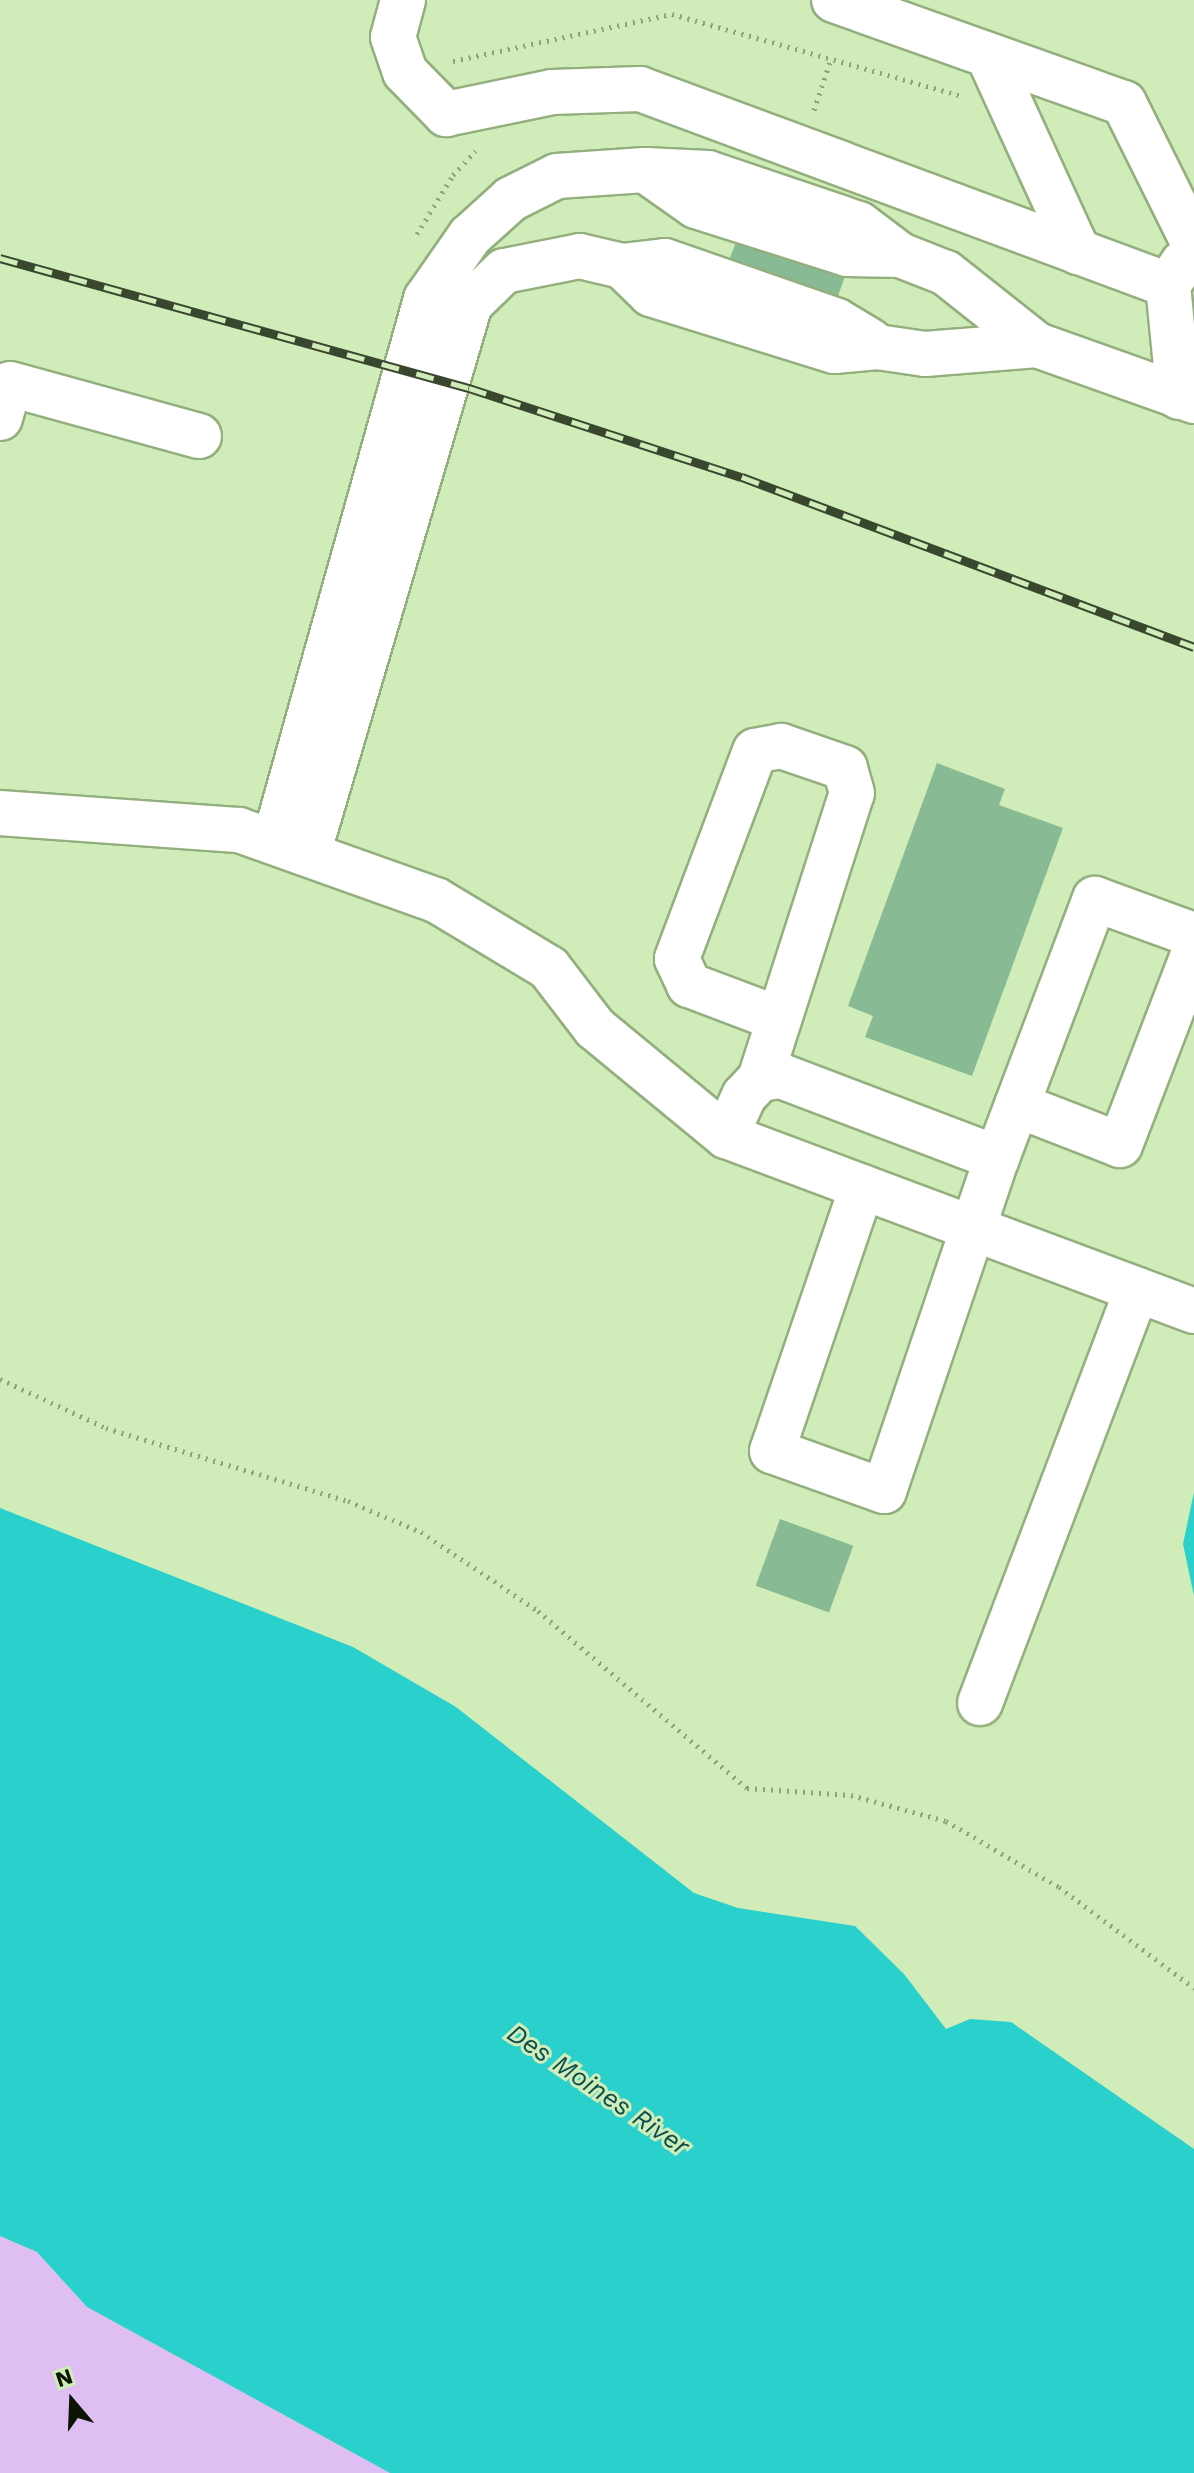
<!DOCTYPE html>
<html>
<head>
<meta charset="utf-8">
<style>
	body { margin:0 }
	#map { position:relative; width:1194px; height:2473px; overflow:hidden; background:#d0edb9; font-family:"Work Sans",sans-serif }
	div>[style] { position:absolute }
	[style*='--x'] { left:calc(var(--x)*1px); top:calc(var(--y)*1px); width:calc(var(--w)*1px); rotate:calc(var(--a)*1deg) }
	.green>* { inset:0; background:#debef3 }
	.water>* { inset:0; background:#2ad0cb }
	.building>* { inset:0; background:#88ba94; transform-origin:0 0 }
	.path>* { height:5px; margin-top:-2.5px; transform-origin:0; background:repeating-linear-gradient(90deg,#8da37b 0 2px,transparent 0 8px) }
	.roads { filter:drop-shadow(2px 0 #94af7e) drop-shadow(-2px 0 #94af7e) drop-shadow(0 2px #94af7e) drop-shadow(0 -2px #94af7e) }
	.minor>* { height:44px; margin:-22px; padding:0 22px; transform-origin:22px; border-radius:22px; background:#fff }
	.rail>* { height:9px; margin-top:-4.5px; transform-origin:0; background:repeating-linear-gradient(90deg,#d0edb9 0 18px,#39472e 0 36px); box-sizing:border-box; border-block:2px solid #39472e }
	span { translate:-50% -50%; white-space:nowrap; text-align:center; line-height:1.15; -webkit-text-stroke:6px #d0edb9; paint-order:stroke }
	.water-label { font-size:26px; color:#0b4f4d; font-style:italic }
	.north { position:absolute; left:32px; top:2361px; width:80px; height:80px; -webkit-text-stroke:6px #d0edb9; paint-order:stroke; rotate:341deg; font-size:22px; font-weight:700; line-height:32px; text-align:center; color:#0c1504 }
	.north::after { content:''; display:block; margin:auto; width:28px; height:36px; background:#0c1504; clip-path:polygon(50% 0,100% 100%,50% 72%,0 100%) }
</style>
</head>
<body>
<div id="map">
	<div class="green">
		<div style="clip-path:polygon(0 2236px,37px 2252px,87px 2307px,390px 2473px,0 2473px)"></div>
	</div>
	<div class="water">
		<div style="clip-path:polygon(1194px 1492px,1194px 1596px,1183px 1544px)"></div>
		<div style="clip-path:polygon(0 1508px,353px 1647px,456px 1707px,694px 1893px,738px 1908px,855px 1926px,904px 1974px,946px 2029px,970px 2019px,1011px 2022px,1194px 2149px,1194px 2473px,390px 2473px,87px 2307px,37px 2252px,0 2236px)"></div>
	</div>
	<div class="building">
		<div style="clip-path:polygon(738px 237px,848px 268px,834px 307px,728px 263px)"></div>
		<div style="clip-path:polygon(937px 763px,1005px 789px,999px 805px,1063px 828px,972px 1076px,865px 1037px,873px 1016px,848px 1006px)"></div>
		<div style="left:780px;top:1519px;width:78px;height:71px;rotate:20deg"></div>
	</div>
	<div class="path">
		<div style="--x:453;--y:61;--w:224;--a:-12.1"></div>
		<div style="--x:672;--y:14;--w:301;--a:15.8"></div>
		<div style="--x:814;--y:110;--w:54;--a:-71.6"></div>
		<div style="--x:417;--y:234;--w:69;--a:-58.6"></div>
		<div style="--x:453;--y:175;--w:33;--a:-47"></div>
		<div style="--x:0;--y:1379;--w:117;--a:24.8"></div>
		<div style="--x:106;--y:1428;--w:253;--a:16.8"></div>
		<div style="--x:348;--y:1501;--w:79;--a:23"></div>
		<div style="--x:421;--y:1532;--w:141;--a:34"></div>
		<div style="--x:538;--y:1611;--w:274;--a:40.3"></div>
		<div style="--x:747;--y:1788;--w:104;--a:3.9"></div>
		<div style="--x:851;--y:1795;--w:98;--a:15.3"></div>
		<div style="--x:946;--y:1821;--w:131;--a:30.3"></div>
		<div style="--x:1059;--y:1887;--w:169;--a:36.8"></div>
	</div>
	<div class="roads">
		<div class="minor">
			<div style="--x:403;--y:0;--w:38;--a:105"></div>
			<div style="--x:393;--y:37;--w:37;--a:71"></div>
			<div style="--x:405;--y:72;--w:59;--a:45.7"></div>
			<div style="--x:446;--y:114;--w:108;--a:-11.7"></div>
			<div style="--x:552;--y:92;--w:88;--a:-2"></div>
			<div style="--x:640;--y:89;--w:563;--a:20.37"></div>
			<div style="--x:834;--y:0;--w:308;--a:19.6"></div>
			<div style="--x:1124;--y:103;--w:157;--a:63.6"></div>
			<div style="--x:988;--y:55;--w:217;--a:65.4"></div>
			<div style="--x:645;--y:170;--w:63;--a:2.7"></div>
			<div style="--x:708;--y:173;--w:159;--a:18.7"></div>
			<div style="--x:859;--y:224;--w:51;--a:37.1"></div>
			<div style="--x:622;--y:266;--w:43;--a:-6.6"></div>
			<div style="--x:665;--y:261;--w:182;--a:19.2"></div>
			<div style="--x:837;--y:321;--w:39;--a:31"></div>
			<div style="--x:1037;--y:345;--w:167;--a:19.6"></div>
			<div style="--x:1179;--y:397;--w:113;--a:-95.6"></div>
			<div style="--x:1168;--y:285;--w:27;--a:-56"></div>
			<div style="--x:0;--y:418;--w:35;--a:-74"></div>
			<div style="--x:10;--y:384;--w:196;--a:15.4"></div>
			<div style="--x:0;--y:813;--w:240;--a:4.1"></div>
			<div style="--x:239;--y:830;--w:209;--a:19.6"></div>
			<div style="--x:436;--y:900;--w:132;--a:31"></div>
			<div style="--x:549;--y:968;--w:76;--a:52.5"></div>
			<div style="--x:595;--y:1028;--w:170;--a:39.5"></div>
			<div style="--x:726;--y:1136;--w:500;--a:20.5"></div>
			<div style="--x:274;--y:842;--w:564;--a:-74.36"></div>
			<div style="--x:426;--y:299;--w:77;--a:-55.1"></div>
			<div style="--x:470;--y:236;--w:55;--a:-42.1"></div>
			<div style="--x:511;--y:199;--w:51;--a:-26.6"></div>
			<div style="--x:557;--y:176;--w:88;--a:-3.9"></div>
			<div style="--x:645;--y:170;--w:62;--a:35.2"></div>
			<div style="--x:696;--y:206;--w:158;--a:17.6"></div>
			<div style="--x:847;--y:254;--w:53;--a:1.1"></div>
			<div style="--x:900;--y:255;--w:49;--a:21.4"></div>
			<div style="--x:946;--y:273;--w:116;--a:38.4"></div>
			<div style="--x:1037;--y:345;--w:112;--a:175.4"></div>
			<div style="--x:925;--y:354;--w:48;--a:-171.5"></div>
			<div style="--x:878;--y:347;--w:44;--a:174.8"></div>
			<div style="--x:834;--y:351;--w:192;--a:-162.7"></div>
			<div style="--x:651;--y:294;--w:40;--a:-136"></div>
			<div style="--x:622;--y:266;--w:43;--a:-166.6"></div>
			<div style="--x:580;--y:256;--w:77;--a:168.8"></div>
			<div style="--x:504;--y:271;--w:47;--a:135.9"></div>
			<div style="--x:470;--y:304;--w:573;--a:106.41"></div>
			<div style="--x:760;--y:1079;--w:300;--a:-72.2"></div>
			<div style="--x:852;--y:793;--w:26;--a:-106"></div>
			<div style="--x:845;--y:768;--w:68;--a:-161"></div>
			<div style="--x:781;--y:746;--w:26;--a:169"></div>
			<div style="--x:755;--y:751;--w:222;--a:110.6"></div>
			<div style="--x:677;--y:959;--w:29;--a:65"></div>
			<div style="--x:689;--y:985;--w:96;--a:20.7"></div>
			<div style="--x:1017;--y:1105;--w:110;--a:21.2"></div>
			<div style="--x:1120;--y:1145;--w:207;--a:-69"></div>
			<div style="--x:726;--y:1136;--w:44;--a:-65.8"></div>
			<div style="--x:744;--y:1096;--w:23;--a:-47"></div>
			<div style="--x:760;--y:1079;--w:21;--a:-8"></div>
			<div style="--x:781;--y:1076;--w:231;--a:20.8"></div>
			<div style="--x:862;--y:1187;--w:279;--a:108.8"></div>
			<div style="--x:772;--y:1451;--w:119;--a:19.7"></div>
			<div style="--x:884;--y:1491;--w:352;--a:-71.3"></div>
			<div style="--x:997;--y:1158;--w:277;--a:-69.3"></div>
			<div style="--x:1095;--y:899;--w:105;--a:20"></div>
			<div style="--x:980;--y:1703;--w:442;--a:-69.2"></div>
		</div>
	</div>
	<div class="rail">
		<div style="--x:0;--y:258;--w:487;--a:15.5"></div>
		<div style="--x:469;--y:388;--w:287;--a:18.1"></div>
		<div style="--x:742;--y:477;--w:483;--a:20.6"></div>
	</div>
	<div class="water-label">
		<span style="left:598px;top:2090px;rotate:34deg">Des Moines River</span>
	</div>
	<div class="north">N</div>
</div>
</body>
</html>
